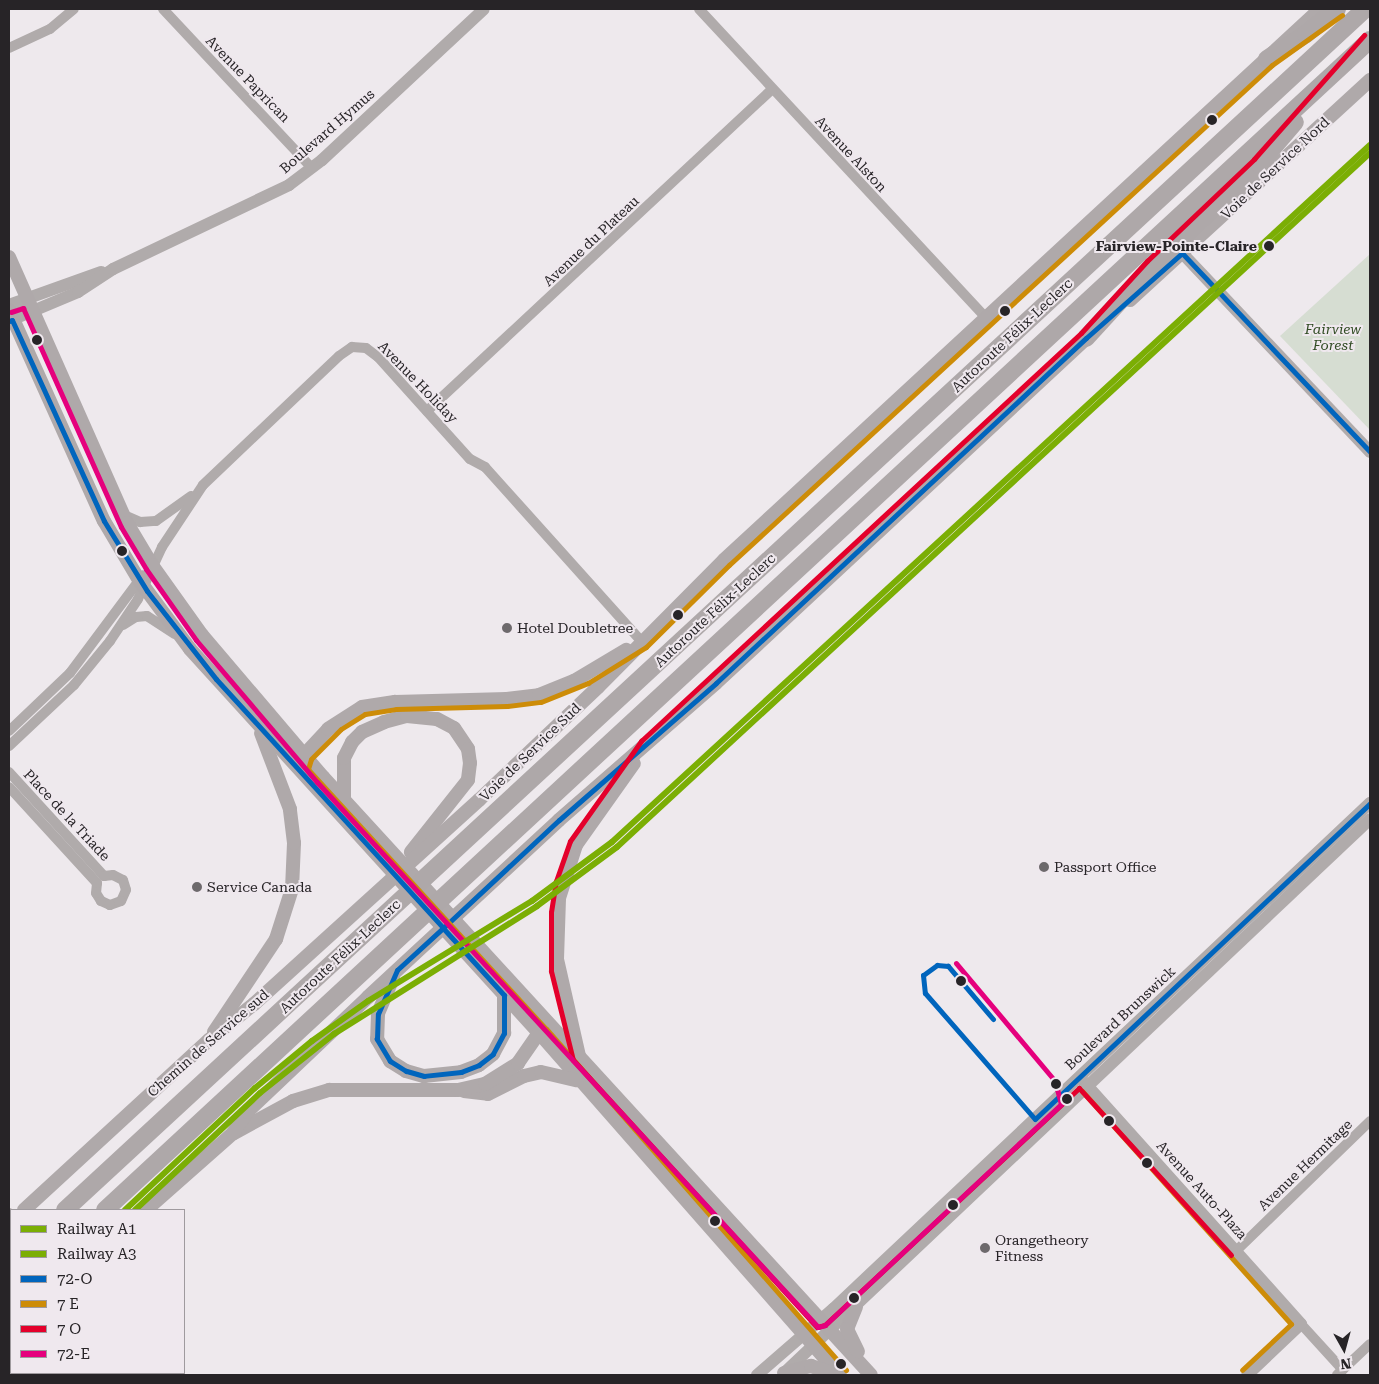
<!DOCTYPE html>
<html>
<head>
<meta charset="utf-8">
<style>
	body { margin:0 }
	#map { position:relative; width:1379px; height:1384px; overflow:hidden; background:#eee9ed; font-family:"Roboto Serif",serif }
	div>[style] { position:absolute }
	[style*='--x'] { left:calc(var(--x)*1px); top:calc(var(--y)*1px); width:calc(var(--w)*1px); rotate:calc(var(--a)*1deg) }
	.green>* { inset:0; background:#d6ddd2 }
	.minor>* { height:10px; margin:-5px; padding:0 5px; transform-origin:5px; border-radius:5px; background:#b0abab }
	.tertiary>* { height:12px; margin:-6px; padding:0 6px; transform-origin:6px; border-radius:6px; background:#b0abab }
	.secondary>* { height:14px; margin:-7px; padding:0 7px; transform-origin:7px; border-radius:7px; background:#afa9aa }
	.motorway>* { height:18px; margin:-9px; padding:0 9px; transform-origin:9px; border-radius:9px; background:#aea8a9 }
	.bus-1>* { height:5px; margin:-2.5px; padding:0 2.5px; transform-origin:2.5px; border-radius:2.5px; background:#0065bd }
	.bus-2>* { height:5px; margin:-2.5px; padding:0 2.5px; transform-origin:2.5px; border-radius:2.5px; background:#cd8c08 }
	.bus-3>* { height:5px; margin:-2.5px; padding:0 2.5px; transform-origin:2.5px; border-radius:2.5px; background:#e4002b }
	.bus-4>* { height:5px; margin:-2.5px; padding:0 2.5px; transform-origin:2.5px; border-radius:2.5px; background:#e5007d }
	.rail-1>* { height:6px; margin:-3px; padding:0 3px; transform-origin:3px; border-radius:3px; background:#7bae04 }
	.rail-2>* { height:6px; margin:-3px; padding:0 3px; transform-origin:3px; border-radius:3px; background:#7bae04 }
	.dots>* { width:14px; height:14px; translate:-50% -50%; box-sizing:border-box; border:2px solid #efe8ee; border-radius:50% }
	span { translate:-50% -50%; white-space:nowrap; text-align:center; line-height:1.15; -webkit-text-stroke:4px #efe8ee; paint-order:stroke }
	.street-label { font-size:14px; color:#272427 }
	.stop-label { font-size:14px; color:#272427; font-weight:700 }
	.right { translate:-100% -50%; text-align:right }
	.park-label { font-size:14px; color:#314c24; font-style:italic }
	.poi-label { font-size:14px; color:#272427 }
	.left { translate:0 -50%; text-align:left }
	.frame { position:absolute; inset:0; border:10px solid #272427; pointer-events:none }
	.legend { position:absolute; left:10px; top:1209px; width:175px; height:165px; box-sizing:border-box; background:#efe8ee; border:1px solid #9f9a9e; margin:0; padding:6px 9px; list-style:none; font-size:15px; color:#272427 }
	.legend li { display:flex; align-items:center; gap:10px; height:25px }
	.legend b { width:25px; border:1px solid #9f9a9e }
	.north { position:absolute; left:1319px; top:1324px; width:50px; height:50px; -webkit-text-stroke:4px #efe8ee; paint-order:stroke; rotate:173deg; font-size:14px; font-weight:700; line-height:20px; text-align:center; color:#272427 }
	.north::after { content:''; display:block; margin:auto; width:18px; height:22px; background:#272427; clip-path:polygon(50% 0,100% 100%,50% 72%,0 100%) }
</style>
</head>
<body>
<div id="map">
	<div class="green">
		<div style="clip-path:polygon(1370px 254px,1370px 430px,1280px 336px)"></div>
	</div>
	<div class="minor">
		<div style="--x:163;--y:9;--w:218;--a:46.9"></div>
		<div style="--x:699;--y:9;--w:422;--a:47.1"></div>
		<div style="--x:9;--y:48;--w:45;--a:-24.9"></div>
		<div style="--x:50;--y:29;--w:31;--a:-40"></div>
		<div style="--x:427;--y:411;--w:471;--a:-43"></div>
		<div style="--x:122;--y:514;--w:20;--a:24"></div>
		<div style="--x:140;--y:522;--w:16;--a:-4"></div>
		<div style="--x:156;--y:521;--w:43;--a:-35.5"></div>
		<div style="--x:123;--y:625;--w:15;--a:-32"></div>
		<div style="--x:136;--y:617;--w:11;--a:-5"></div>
		<div style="--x:147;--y:616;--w:33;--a:33"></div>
		<div style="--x:9;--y:731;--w:84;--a:-43.6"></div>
		<div style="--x:70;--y:673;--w:122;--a:-53.3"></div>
		<div style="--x:9;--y:746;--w:89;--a:-43.2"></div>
		<div style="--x:74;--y:685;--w:57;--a:-50.7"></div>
		<div style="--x:110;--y:641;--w:50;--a:-56.3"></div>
		<div style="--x:138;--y:599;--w:57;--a:-65.2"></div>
		<div style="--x:162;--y:547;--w:74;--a:-56.5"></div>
		<div style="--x:203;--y:485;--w:187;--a:-43.5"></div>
		<div style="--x:339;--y:356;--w:16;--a:-35"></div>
		<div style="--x:352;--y:347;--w:14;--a:4"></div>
		<div style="--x:366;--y:348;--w:15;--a:37"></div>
		<div style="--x:378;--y:357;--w:137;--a:48"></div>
		<div style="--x:470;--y:459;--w:17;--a:28"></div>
		<div style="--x:485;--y:467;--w:234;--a:48.1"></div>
		<div style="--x:9;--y:772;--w:141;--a:47.6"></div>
		<div style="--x:104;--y:876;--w:9;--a:-6"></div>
		<div style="--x:113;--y:875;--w:11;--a:27"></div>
		<div style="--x:123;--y:880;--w:10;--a:73"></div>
		<div style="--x:126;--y:890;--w:12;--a:114"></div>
		<div style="--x:121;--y:901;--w:12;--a:160"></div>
		<div style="--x:110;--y:905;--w:10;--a:-156"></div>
		<div style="--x:101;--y:901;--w:9;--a:-122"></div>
		<div style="--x:96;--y:893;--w:10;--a:-84"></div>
		<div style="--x:97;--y:883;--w:130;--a:-132.5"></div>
		<div style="--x:9;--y:1213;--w:3;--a:45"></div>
		<div style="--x:1237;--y:1250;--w:185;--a:-44.1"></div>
		<div style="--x:1301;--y:1324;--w:62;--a:47.6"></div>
		<div style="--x:103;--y:1373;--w:3;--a:45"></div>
		<div style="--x:1337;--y:1375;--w:45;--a:-43.2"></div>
	</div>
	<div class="tertiary">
		<div style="--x:1182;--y:253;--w:274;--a:46.6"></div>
		<div style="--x:9;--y:305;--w:98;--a:-19.7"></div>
		<div style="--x:9;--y:321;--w:75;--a:-22.8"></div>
		<div style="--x:78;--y:292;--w:42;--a:-33.3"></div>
		<div style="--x:113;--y:269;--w:195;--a:-25.5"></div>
		<div style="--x:289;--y:185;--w:41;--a:-37.1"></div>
		<div style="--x:322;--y:160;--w:221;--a:-43"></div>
		<div style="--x:1084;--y:1082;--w:325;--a:48.1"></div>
		<div style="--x:1301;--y:1324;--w:74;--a:136.6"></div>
		<div style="--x:784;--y:1373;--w:806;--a:-43.39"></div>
		<div style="--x:757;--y:1375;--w:101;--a:-41"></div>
		<div style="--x:833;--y:1309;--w:738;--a:-43.3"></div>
	</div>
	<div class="secondary">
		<div style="--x:9;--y:257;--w:291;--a:66.1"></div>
		<div style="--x:127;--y:523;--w:49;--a:59.2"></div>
		<div style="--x:152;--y:565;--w:86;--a:54.5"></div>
		<div style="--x:202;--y:635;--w:187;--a:49.6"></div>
		<div style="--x:323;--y:777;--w:811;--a:47.5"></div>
		<div style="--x:1130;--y:300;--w:326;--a:-42.5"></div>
		<div style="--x:9;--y:310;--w:231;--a:65.8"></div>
		<div style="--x:104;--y:521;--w:69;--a:59.3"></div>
		<div style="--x:139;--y:580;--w:86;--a:53.5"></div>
		<div style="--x:190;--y:649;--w:520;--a:47.73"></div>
		<div style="--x:540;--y:1034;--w:454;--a:48.7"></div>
		<div style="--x:302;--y:763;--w:8;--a:-76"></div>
		<div style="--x:304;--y:755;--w:35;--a:-47"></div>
		<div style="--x:328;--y:729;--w:40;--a:-32.9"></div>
		<div style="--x:362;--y:707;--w:33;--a:-9"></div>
		<div style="--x:395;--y:702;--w:112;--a:-1.5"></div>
		<div style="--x:507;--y:699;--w:32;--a:-7"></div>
		<div style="--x:539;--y:695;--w:38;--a:-22"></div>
		<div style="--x:574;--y:681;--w:61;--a:-30.8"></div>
		<div style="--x:344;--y:798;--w:40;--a:-90"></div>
		<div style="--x:344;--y:758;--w:18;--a:-63"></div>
		<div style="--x:352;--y:742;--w:14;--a:-45"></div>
		<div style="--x:362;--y:732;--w:24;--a:-24"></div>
		<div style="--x:384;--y:722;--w:24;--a:-15"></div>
		<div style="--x:407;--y:716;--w:30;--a:6"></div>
		<div style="--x:437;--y:719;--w:19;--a:28"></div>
		<div style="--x:454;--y:728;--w:25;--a:56"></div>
		<div style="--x:468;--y:749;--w:14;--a:82"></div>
		<div style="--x:470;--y:763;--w:17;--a:97"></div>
		<div style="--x:468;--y:780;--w:92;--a:128.4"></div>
		<div style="--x:393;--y:978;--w:39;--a:113"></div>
		<div style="--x:378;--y:1014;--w:25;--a:92"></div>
		<div style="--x:377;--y:1039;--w:26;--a:59"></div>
		<div style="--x:390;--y:1061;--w:19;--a:32"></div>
		<div style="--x:406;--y:1071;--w:19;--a:16"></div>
		<div style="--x:424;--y:1076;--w:37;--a:-6"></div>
		<div style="--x:461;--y:1072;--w:19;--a:-21"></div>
		<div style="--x:479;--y:1065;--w:18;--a:-38"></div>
		<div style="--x:493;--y:1054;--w:24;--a:-62"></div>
		<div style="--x:504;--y:1033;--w:38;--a:-90"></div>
		<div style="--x:214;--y:1032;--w:112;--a:-56.3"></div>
		<div style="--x:276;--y:939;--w:52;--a:-72.3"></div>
		<div style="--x:292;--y:889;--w:46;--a:-87.5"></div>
		<div style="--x:294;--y:843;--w:34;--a:-97"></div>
		<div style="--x:290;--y:809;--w:81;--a:-110.9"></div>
		<div style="--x:579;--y:1056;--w:99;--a:-102.8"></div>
		<div style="--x:557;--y:959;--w:61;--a:-88.1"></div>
		<div style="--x:559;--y:898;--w:56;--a:-72.2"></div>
		<div style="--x:576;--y:845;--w:100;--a:-54.7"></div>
		<div style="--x:464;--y:1091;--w:24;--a:7"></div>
		<div style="--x:488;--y:1094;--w:40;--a:-26.6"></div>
		<div style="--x:524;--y:1076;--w:17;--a:-13"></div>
		<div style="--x:541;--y:1072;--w:37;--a:13"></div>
		<div style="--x:234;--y:1133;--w:67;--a:-28.5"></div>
		<div style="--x:293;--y:1101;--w:38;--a:-17"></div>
		<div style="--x:329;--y:1090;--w:129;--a:0"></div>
		<div style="--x:458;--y:1090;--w:28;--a:-13"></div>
		<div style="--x:485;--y:1084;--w:39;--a:-32"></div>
		<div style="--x:518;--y:1063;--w:44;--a:-55.2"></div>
		<div style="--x:24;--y:1210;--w:251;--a:-42.6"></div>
		<div style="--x:209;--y:1040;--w:58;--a:-38.7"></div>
		<div style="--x:254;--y:1004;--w:304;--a:-42.2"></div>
		<div style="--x:479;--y:800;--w:164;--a:-43.5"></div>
		<div style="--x:598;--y:687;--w:179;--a:-45.2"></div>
		<div style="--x:724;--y:560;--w:812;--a:-42.75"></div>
		<div style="--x:146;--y:1210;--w:116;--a:-41.5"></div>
		<div style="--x:233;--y:1133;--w:25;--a:-56"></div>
		<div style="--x:247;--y:1112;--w:167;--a:-43.5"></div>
		<div style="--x:368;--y:997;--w:260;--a:-42.8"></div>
		<div style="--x:559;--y:820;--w:208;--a:-41.1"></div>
		<div style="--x:716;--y:683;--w:515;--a:-42.95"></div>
		<div style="--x:9;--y:1224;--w:3;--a:-45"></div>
		<div style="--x:856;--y:1307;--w:24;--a:112"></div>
		<div style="--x:847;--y:1329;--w:25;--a:64"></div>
		<div style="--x:9;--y:1338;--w:3;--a:-45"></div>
		<div style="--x:784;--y:1373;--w:28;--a:-15"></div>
		<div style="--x:811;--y:1366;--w:26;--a:18"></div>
	</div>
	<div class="motorway">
		<div style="--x:1267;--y:59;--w:46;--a:-32.7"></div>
		<div style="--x:1306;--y:34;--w:40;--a:-39"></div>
		<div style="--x:1086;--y:338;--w:98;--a:-47.5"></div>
		<div style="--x:1152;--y:266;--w:148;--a:-43.6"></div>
		<div style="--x:1259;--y:164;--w:55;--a:-49.4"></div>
		<div style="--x:65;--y:1210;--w:1770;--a:-42.73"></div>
		<div style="--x:105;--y:1210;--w:1723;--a:-42.77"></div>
		<div style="--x:9;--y:1262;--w:3;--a:-45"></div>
		<div style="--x:9;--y:1299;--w:3;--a:-45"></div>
	</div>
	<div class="bus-1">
		<div style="--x:9;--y:321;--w:3;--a:-18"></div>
		<div style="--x:12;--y:320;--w:221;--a:65.4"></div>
		<div style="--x:104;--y:521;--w:82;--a:58.4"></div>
		<div style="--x:147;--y:591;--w:112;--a:51.9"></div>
		<div style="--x:216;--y:679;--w:337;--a:47.6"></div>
		<div style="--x:443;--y:928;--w:91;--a:47.7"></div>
		<div style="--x:504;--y:995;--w:38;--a:90"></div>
		<div style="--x:504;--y:1033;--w:24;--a:118"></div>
		<div style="--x:493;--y:1054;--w:18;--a:142"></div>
		<div style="--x:479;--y:1065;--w:19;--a:159"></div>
		<div style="--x:461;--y:1072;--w:37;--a:174"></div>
		<div style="--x:424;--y:1076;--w:19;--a:-164"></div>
		<div style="--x:406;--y:1071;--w:19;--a:-148"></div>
		<div style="--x:390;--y:1061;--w:26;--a:-121"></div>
		<div style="--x:377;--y:1039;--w:25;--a:-88"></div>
		<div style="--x:378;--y:1014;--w:48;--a:-66.6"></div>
		<div style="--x:397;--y:970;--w:62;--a:-42.4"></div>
		<div style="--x:443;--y:928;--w:158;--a:-43"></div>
		<div style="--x:559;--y:820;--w:208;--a:-41.1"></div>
		<div style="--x:716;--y:683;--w:506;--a:-43"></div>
		<div style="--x:1086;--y:338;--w:128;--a:-41.5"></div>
		<div style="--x:1182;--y:253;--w:274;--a:46.6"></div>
		<div style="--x:993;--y:1019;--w:70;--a:-130.3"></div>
		<div style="--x:948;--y:966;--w:11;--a:-175"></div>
		<div style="--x:937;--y:965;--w:17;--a:144"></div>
		<div style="--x:923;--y:975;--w:18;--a:84"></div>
		<div style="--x:925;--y:993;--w:167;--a:48.9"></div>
		<div style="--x:1035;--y:1119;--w:461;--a:-43.3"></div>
	</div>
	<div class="bus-2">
		<div style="--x:1082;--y:1091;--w:313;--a:48.1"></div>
		<div style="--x:1291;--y:1324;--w:67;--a:136.8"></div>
		<div style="--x:846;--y:1370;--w:454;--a:-131.3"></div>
		<div style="--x:546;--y:1029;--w:352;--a:-132.5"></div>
		<div style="--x:308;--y:769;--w:10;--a:-73"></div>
		<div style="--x:311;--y:759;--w:42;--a:-45"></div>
		<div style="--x:341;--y:729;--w:28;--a:-32"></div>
		<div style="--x:365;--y:714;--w:31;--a:-9"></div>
		<div style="--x:396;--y:709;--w:111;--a:-1.5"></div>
		<div style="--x:507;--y:706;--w:34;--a:-7"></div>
		<div style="--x:541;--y:702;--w:51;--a:-22"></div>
		<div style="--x:588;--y:683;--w:68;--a:-31.8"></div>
		<div style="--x:646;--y:647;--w:117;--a:-44.7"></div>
		<div style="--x:729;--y:565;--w:738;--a:-42.64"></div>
		<div style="--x:1272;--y:65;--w:86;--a:-35.5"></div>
	</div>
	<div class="bus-3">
		<div style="--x:1231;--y:1255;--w:226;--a:-132.3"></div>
		<div style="--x:1079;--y:1088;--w:347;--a:137"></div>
		<div style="--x:825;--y:1325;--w:8;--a:166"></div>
		<div style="--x:817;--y:1327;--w:362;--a:-132.4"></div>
		<div style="--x:573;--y:1060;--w:92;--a:-103.9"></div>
		<div style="--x:551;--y:971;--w:59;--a:-90"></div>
		<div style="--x:551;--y:912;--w:31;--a:-81"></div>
		<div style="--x:556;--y:881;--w:42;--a:-70.7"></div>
		<div style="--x:570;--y:841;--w:123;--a:-54.6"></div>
		<div style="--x:641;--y:741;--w:600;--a:-42.84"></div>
		<div style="--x:1081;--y:333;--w:98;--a:-47.5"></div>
		<div style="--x:1147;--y:261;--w:148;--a:-43.6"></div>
		<div style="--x:1254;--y:159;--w:166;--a:-48.4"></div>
	</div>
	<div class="bus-4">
		<div style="--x:11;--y:312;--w:13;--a:-18"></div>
		<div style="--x:23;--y:308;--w:240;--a:65.9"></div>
		<div style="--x:121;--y:527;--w:49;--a:59.2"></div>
		<div style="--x:146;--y:569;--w:87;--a:54.8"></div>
		<div style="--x:196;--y:640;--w:187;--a:49.6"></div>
		<div style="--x:317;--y:782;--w:740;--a:47.41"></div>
		<div style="--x:818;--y:1327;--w:7;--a:-16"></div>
		<div style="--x:825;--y:1325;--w:323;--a:-43.1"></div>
		<div style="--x:1061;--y:1104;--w:24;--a:-105"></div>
		<div style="--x:1055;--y:1081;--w:154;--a:-130"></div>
	</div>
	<div class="rail-1">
		<div style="--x:125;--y:1210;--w:178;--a:-43.2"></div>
		<div style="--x:255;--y:1088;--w:74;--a:-39.5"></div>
		<div style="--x:312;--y:1041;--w:69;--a:-35.5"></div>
		<div style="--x:368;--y:1001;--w:192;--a:-31.4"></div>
		<div style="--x:532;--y:901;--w:99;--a:-36.4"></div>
		<div style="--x:612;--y:842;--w:1030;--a:-42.6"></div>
	</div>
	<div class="rail-2">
		<div style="--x:135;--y:1210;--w:171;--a:-43.1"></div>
		<div style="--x:260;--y:1093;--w:95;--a:-38.6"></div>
		<div style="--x:334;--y:1034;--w:240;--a:-32.2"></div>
		<div style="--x:537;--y:906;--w:99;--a:-36.4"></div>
		<div style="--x:617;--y:847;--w:1024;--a:-42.67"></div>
	</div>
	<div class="dots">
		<div style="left:1212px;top:120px;background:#272427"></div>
		<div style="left:1269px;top:246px;background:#272427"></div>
		<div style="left:1005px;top:311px;background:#272427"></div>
		<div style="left:37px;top:340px;background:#272427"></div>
		<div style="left:122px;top:551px;background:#272427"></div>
		<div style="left:678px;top:615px;background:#272427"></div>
		<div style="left:507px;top:628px;background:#6d696c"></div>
		<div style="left:1044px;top:867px;background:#6d696c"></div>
		<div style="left:197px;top:887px;background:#6d696c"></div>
		<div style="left:961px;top:981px;background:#272427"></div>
		<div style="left:1056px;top:1084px;background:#272427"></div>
		<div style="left:1067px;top:1099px;background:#272427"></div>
		<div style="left:1109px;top:1121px;background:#272427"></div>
		<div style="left:1147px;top:1163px;background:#272427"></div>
		<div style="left:953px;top:1205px;background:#272427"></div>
		<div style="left:715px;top:1221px;background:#272427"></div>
		<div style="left:985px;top:1248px;background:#6d696c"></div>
		<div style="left:854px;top:1298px;background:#272427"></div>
		<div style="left:841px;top:1364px;background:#272427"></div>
	</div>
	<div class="street-label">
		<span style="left:248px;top:79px;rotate:46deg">Avenue Paprican</span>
		<span style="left:327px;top:131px;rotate:-41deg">Boulevard Hymus</span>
		<span style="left:851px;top:154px;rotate:47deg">Avenue Alston</span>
		<span style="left:1275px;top:168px;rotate:-43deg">Voie de Service Nord</span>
		<span style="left:591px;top:241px;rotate:-43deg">Avenue du Plateau</span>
		<span style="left:1012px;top:335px;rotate:-43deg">Autoroute Félix-Leclerc</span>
		<span style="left:418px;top:382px;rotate:46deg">Avenue Holiday</span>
		<span style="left:715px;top:610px;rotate:-43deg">Autoroute Félix-Leclerc</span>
		<span style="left:530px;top:752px;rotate:-44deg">Voie de Service Sud</span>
		<span style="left:67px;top:815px;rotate:47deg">Place de la Triade</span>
		<span style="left:340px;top:956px;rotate:-43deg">Autoroute Félix-Leclerc</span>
		<span style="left:1120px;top:1018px;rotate:-43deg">Boulevard Brunswick</span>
		<span style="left:208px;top:1043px;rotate:-41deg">Chemin de Service sud</span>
		<span style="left:1305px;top:1165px;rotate:-44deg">Avenue Hermitage</span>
		<span style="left:1202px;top:1190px;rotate:48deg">Avenue Auto-Plaza</span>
	</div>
	<div class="stop-label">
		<span class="right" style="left:1257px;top:246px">Fairview-Pointe-Claire</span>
	</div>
	<div class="park-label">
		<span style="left:1333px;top:337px">Fairview<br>Forest</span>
	</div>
	<div class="poi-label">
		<span class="left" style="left:517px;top:628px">Hotel Doubletree</span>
		<span class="left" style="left:1054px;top:867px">Passport Office</span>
		<span class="left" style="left:207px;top:887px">Service Canada</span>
		<span class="left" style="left:995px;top:1248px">Orangetheory<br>Fitness</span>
	</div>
	<div class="frame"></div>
	<ul class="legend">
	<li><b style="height:6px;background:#7bae04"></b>Railway A1</li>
	<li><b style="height:6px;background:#7bae04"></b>Railway A3</li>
	<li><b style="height:6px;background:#0065bd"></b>72-O</li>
	<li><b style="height:6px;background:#cd8c08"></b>7 E</li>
	<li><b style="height:6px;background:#e4002b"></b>7 O</li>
	<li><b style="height:6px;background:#e5007d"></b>72-E</li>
	</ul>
	<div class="north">N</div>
</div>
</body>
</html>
